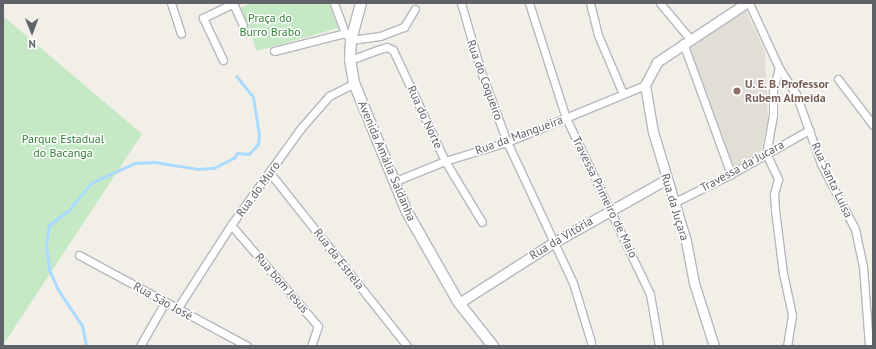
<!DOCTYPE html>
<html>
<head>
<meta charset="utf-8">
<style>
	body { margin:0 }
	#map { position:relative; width:876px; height:349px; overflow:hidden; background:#f1efe8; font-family:"PT Sans",sans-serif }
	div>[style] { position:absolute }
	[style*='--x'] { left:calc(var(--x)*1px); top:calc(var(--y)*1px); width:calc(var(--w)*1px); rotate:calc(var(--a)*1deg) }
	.education>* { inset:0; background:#e1ded6 }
	.green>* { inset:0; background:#c5e8c5 }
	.stream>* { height:2.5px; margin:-1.25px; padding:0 1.25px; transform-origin:1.25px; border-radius:1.25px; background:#aadaff }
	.roads { filter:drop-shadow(1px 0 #b5b8bc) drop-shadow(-1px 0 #b5b8bc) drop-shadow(0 1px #b5b8bc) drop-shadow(0 -1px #b5b8bc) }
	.minor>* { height:7px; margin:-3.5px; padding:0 3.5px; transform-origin:3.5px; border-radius:3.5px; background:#fff }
	.tertiary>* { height:9px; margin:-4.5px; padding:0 4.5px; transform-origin:4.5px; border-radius:4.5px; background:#fff }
	.secondary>* { height:10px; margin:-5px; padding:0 5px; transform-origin:5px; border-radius:5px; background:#fff }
	.dots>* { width:11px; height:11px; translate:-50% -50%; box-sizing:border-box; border:2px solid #fff; border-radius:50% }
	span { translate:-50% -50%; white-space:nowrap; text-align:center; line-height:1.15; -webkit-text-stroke:3px #fff; paint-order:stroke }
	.park-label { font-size:12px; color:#348238 }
	.street-label { font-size:12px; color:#5f6368 }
	.education-label { font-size:12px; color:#785e54; font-weight:700 }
	.left { translate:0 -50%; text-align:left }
	.frame { position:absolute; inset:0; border:4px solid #5f6368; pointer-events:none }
	.north { position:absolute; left:12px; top:12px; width:40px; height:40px; -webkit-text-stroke:3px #fff; paint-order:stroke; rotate:179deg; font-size:11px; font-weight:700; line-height:16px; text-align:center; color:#5f6368 }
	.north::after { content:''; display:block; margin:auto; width:14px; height:18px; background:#5f6368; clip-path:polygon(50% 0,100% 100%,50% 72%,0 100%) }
</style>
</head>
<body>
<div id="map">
	<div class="education">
		<div style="clip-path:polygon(745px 9px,765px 51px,768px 120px,761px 151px,734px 167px,689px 46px)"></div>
	</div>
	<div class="green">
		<div style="clip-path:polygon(252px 3px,329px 3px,338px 28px,257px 51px,240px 8px)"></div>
		<div style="clip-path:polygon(3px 16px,142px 134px,3px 345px)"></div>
	</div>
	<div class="stream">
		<div style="--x:86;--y:346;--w:20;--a:-101"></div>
		<div style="--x:82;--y:326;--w:43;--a:-123.7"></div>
		<div style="--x:58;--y:290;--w:22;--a:-114"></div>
		<div style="--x:49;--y:270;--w:24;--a:-97"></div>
		<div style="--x:46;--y:246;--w:21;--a:-82"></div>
		<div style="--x:49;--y:225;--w:26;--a:-37"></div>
		<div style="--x:70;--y:209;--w:33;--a:-51"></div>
		<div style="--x:91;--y:183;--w:48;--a:-24.4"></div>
		<div style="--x:135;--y:163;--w:20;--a:-3"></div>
		<div style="--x:155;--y:162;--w:44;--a:9.2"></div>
		<div style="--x:198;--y:169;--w:16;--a:-4"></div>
		<div style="--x:214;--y:168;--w:22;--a:-27"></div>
		<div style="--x:234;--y:158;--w:6;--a:-59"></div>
		<div style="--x:237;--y:153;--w:12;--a:5"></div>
		<div style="--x:249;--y:154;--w:13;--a:-48"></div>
		<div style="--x:258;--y:144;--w:9;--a:-84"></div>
		<div style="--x:259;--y:135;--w:38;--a:-99"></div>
		<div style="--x:253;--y:97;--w:26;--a:-129"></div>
	</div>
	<div class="roads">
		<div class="minor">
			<div style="--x:171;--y:3;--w:32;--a:72"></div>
			<div style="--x:233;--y:3;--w:24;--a:66"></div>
			<div style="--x:334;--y:3;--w:32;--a:70"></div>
			<div style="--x:345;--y:33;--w:9;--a:49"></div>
			<div style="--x:351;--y:40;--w:29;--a:-8"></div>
			<div style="--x:380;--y:36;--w:26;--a:-21"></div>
			<div style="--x:404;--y:27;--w:21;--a:-59"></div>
			<div style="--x:461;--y:3;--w:69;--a:73.9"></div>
			<div style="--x:480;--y:69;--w:78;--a:69.7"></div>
			<div style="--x:507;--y:142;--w:156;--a:64.9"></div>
			<div style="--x:573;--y:283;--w:62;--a:73"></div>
			<div style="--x:529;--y:3;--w:121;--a:72.2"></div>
			<div style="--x:566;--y:118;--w:195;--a:64.5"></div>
			<div style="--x:650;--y:294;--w:53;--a:80.2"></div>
			<div style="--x:590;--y:3;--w:33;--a:76"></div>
			<div style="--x:598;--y:35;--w:64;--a:67"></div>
			<div style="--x:660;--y:3;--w:47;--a:50.2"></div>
			<div style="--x:749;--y:3;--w:72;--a:65.2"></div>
			<div style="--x:779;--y:68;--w:31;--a:57"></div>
			<div style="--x:796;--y:94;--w:74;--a:70.3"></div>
			<div style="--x:821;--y:164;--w:73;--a:62.4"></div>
			<div style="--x:855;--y:229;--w:38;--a:78"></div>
			<div style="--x:863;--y:266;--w:80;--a:85.7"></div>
			<div style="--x:683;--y:43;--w:140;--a:69.9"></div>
			<div style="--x:274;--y:51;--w:73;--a:-14.2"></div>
			<div style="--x:223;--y:60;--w:47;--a:-115.5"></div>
			<div style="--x:203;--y:18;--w:34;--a:-26"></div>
			<div style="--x:350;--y:60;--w:29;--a:-20"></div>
			<div style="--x:377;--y:50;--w:10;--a:-17"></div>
			<div style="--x:387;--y:47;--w:7;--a:27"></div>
			<div style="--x:393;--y:50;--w:123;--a:64.9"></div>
			<div style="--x:445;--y:161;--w:71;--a:58.8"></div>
			<div style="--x:779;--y:68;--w:22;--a:106"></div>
			<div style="--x:773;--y:89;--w:26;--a:90"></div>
			<div style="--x:773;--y:115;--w:39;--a:100"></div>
			<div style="--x:766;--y:153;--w:29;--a:65"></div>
			<div style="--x:778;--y:179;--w:16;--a:105"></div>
			<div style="--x:774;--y:194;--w:16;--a:86"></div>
			<div style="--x:775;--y:210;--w:64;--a:82.8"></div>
			<div style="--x:783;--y:273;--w:43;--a:77.9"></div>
			<div style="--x:792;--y:315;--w:31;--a:99"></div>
			<div style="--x:838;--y:79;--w:58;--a:52.7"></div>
			<div style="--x:270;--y:173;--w:221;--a:51.6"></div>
			<div style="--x:393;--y:182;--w:56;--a:-22"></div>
			<div style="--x:445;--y:161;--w:65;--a:-17"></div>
			<div style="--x:507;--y:142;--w:149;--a:-22.4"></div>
			<div style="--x:675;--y:202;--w:63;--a:-26.6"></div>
			<div style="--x:731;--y:174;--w:90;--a:-29.4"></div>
			<div style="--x:231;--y:225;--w:133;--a:49.3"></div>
			<div style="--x:318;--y:326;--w:21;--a:109"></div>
			<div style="--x:79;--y:255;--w:191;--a:28.4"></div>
			<div style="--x:177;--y:309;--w:100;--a:-57.3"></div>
			<div style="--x:231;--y:225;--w:120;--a:-54.2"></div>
			<div style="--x:301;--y:128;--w:43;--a:-48.8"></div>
			<div style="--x:329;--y:96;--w:28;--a:-27"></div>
			<div style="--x:140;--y:346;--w:51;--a:-60.4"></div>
		</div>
		<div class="tertiary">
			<div style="--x:459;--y:303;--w:112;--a:-32.6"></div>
			<div style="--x:553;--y:243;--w:131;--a:-29.3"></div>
			<div style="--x:714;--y:346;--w:66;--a:-107.6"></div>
			<div style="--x:694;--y:283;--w:43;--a:-100.8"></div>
			<div style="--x:686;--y:241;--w:114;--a:-106.8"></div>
			<div style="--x:653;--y:132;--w:48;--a:-99.7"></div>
			<div style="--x:645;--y:85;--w:26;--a:-62"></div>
			<div style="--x:657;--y:62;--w:107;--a:-33.5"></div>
		</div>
		<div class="secondary">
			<div style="--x:361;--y:3;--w:38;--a:105"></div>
			<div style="--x:351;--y:40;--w:20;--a:93"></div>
			<div style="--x:350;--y:60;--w:23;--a:80"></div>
			<div style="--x:354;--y:83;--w:139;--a:67.7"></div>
			<div style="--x:407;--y:212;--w:105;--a:60.3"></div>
			<div style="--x:459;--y:303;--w:55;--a:51.7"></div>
		</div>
	</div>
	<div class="dots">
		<div style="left:737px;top:91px;background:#8d6e63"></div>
	</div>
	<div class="park-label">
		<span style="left:270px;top:25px">Praça do<br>Burro Brabo</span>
		<span style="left:63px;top:146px">Parque Estadual<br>do Bacanga</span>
	</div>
	<div class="street-label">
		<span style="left:485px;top:80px;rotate:70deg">Rua do Coqueiro</span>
		<span style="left:425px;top:117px;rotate:65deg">Rua do Norte</span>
		<span style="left:519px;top:135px;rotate:-20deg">Rua da Mangueira</span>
		<span style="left:387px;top:161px;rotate:67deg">Avenida Amália Saldanha</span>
		<span style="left:742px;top:166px;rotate:-29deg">Travessa da Jucara</span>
		<span style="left:832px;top:180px;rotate:65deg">Rua Santa Luísa</span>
		<span style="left:258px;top:189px;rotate:-54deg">Rua do Muro</span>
		<span style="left:605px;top:197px;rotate:64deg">Travessa Primeiro de Maio</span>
		<span style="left:675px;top:207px;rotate:73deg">Rua da Juçara</span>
		<span style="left:561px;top:238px;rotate:-31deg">Rua da Vitória</span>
		<span style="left:339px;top:259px;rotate:52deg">Rua da Estrela</span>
		<span style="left:282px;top:283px;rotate:49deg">Rua bom Jesus</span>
		<span style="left:163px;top:301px;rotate:29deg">Rua São José</span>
	</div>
	<div class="education-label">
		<span class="left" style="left:745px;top:91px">U. E. B. Professor<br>Rubem Almeida</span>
	</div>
	<div class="frame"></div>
	<div class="north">N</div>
</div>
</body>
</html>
